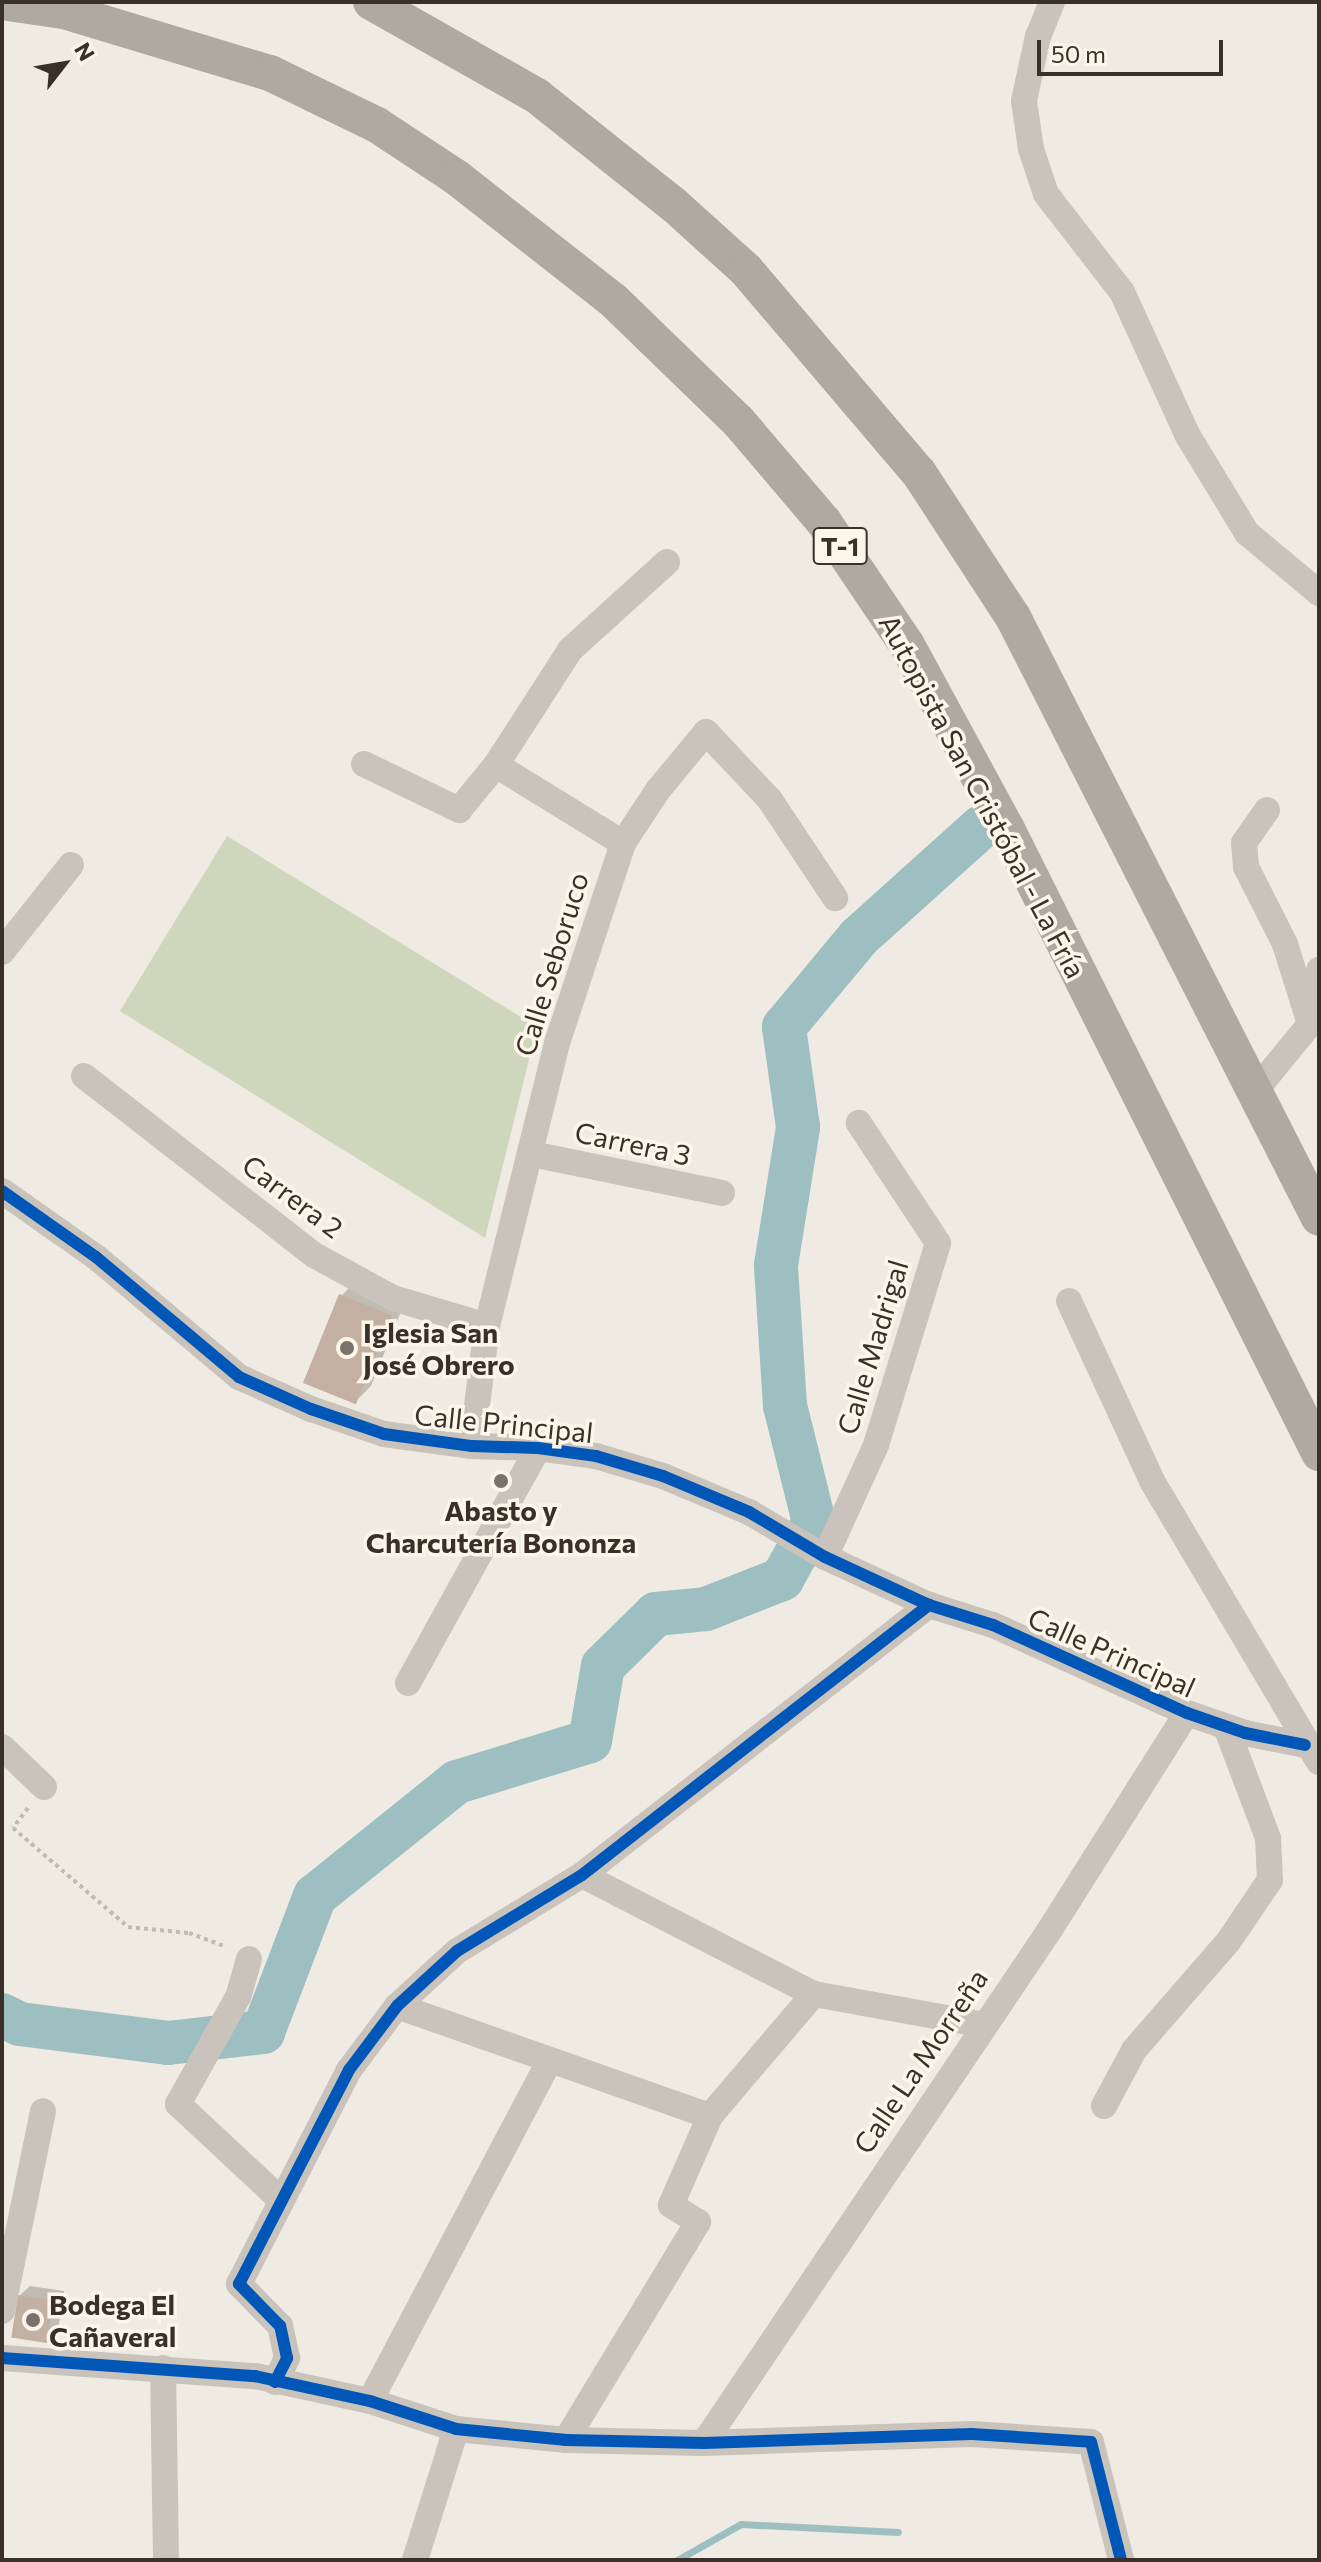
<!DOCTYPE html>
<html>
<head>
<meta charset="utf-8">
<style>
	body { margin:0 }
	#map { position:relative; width:1321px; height:2562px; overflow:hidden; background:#efebe2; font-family:Commissioner,sans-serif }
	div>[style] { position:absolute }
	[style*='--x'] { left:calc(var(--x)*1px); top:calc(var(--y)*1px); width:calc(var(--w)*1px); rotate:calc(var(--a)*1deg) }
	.green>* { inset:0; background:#ced6bc }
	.shadow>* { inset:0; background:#0003 }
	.stream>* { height:7px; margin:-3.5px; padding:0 3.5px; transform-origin:3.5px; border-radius:3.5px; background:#9dbfc2 }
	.river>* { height:44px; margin:-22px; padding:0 22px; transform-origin:22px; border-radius:22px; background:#9dbfc2 }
	.building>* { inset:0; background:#c4b0a3; transform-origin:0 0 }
	.path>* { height:4px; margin-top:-2px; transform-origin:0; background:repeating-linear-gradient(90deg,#c1bbb4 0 4px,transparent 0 8px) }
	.minor>* { height:26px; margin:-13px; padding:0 13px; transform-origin:13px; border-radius:13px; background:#c9c3bb }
	.highway>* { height:36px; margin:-18px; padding:0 18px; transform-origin:18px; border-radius:18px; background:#aea9a1 }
	.cycleway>* { height:12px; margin:-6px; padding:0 6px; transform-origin:6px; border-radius:6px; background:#0057b8 }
	.dots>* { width:22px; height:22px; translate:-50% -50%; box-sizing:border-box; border:4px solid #fbf5ea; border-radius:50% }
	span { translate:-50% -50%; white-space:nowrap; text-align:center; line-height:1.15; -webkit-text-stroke:7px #fbf5ea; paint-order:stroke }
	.shield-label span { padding:2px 6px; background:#fbf5ea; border:2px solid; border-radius:6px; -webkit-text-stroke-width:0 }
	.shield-label { font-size:26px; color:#3a3029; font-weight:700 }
	.street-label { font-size:28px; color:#3a3029 }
	.poi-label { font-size:28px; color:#3a3029; font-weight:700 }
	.left { translate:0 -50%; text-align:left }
	.frame { position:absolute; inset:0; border:4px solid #3a3029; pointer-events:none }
	.north { position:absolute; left:24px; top:24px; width:80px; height:80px; -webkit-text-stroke:6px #fbf5ea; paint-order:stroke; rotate:59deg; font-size:22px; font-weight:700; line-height:32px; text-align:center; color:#3a3029 }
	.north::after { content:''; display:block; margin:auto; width:28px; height:36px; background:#3a3029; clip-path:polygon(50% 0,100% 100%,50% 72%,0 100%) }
	.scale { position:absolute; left:1037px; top:40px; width:186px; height:36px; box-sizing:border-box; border:4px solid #3a3029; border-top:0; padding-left:10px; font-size:24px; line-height:28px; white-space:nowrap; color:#3a3029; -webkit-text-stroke:6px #fbf5ea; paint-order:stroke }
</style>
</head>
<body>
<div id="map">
	<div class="green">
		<div style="clip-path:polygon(227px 836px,537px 1027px,485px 1238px,120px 1011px)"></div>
	</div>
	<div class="shadow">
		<div style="clip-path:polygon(357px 1280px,406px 1299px,371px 1386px,355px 1402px,341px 1296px)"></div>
		<div style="clip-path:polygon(30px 2286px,64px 2291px,58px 2331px,48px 2341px,19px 2296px)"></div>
	</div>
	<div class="stream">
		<div style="--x:677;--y:2560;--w:73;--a:-29.4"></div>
		<div style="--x:741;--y:2524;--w:157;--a:2.9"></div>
	</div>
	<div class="river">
		<div style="--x:2;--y:2015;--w:20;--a:27"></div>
		<div style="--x:20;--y:2024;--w:149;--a:7.3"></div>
		<div style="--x:168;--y:2043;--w:96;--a:-6.6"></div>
		<div style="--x:263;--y:2032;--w:146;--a:-69.1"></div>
		<div style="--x:315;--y:1896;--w:182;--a:-38.8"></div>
		<div style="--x:457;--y:1782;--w:139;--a:-17.1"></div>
		<div style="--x:590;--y:1741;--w:76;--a:-80.2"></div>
		<div style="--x:603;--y:1666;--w:74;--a:-44.5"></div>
		<div style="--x:656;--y:1614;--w:50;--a:-5.7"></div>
		<div style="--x:706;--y:1609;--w:82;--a:-21.5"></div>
		<div style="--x:782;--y:1579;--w:65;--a:-60.7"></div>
		<div style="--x:814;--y:1522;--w:120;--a:-104"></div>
		<div style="--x:785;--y:1406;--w:141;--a:-93.7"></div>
		<div style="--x:776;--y:1265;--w:140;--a:-80.9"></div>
		<div style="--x:798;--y:1127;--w:101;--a:-98"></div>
		<div style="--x:784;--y:1027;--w:117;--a:-50.2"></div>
		<div style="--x:859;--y:937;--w:164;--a:-42"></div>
	</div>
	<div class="building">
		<div style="left:339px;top:1294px;width:57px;height:96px;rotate:22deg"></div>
		<div style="left:18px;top:2295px;width:36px;height:43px;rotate:9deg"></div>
	</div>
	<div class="path">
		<div style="--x:28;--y:1808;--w:25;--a:127"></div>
		<div style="--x:13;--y:1828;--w:152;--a:40.7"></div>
		<div style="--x:128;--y:1927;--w:61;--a:5.6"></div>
		<div style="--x:189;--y:1933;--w:40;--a:20.2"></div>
	</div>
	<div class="minor">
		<div style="--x:1052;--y:2;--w:37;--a:112"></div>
		<div style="--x:1038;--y:36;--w:66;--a:102.2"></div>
		<div style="--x:1024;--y:101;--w:49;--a:81.7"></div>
		<div style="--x:1031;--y:149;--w:47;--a:71.6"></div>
		<div style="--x:1046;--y:194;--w:124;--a:52.2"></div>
		<div style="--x:1122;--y:292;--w:158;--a:65.4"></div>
		<div style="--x:1188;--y:436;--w:114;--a:58.7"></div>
		<div style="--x:1247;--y:533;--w:94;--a:39.8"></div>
		<div style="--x:364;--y:764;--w:106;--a:25.8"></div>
		<div style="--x:459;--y:810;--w:58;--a:-50.6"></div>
		<div style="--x:496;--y:765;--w:137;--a:-57.2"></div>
		<div style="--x:570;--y:650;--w:131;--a:-42.2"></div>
		<div style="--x:496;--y:765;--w:149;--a:31.6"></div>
		<div style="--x:1267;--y:810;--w:40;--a:124.9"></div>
		<div style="--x:1244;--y:843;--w:24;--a:85"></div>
		<div style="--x:1246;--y:867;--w:86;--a:63.1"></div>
		<div style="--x:1285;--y:944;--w:84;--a:72.6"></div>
		<div style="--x:2;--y:952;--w:111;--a:-51.6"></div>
		<div style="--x:84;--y:1076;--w:291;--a:37.9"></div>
		<div style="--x:314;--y:1255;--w:90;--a:28.6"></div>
		<div style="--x:393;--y:1298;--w:98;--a:16.6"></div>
		<div style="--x:1255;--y:1091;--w:87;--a:-50.6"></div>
		<div style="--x:1310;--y:1024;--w:55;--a:-80.5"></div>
		<div style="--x:532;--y:1154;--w:194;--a:11.6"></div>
		<div style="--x:2;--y:1191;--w:115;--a:35.1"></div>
		<div style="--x:96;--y:1257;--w:187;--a:40"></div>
		<div style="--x:239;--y:1377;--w:79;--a:24"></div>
		<div style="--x:311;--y:1409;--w:77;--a:18.9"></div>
		<div style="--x:384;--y:1434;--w:89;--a:7.8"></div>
		<div style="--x:472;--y:1446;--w:66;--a:1.7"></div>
		<div style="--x:538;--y:1448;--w:59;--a:7.9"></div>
		<div style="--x:596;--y:1456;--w:70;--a:16.6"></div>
		<div style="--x:663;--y:1476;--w:93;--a:22.7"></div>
		<div style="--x:749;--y:1512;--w:88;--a:30.6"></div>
		<div style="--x:825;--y:1557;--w:115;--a:24.8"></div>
		<div style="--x:929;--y:1605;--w:67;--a:17.4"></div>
		<div style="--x:993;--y:1625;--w:213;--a:24.4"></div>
		<div style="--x:1187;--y:1713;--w:61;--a:19"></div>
		<div style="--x:1245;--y:1733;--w:61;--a:11.3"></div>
		<div style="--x:1069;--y:1301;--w:198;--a:65.2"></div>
		<div style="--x:1152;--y:1481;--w:327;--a:59.3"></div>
		<div style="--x:472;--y:1446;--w:121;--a:-82.9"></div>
		<div style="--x:487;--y:1326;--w:295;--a:-76.1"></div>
		<div style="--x:558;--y:1040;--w:207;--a:-71.7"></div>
		<div style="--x:623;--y:843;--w:64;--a:-56.6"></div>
		<div style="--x:658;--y:790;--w:75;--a:-50.4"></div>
		<div style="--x:706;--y:732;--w:93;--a:46.7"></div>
		<div style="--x:770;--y:800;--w:118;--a:56.4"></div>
		<div style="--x:825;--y:1557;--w:123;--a:-65.5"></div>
		<div style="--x:876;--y:1445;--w:211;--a:-72.9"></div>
		<div style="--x:938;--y:1243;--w:144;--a:-123.4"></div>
		<div style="--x:408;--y:1683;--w:269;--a:-61"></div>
		<div style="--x:2;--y:1747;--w:58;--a:43.6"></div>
		<div style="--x:582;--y:1875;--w:261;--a:27.2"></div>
		<div style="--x:814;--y:1994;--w:174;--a:10.3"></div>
		<div style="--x:249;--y:1959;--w:37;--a:106"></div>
		<div style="--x:239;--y:1995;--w:125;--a:119.2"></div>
		<div style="--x:178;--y:2104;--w:141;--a:43"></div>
		<div style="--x:397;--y:2006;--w:332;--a:19.4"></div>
		<div style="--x:710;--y:2116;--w:160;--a:-49.6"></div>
		<div style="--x:1104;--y:2106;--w:64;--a:-61.8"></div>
		<div style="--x:1134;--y:2050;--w:143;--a:-49"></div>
		<div style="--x:1228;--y:1942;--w:75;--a:-55.9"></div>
		<div style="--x:1270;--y:1880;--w:42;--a:-92.7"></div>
		<div style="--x:1268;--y:1838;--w:119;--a:-110.7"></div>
		<div style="--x:2;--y:2311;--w:204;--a:-78.4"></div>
		<div style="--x:2;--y:2358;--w:254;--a:4.1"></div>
		<div style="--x:255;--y:2376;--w:118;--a:12.3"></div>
		<div style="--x:370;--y:2401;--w:90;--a:18"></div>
		<div style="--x:456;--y:2429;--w:111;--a:5.7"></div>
		<div style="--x:566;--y:2440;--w:138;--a:1.2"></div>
		<div style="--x:704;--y:2443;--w:268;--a:-1.9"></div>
		<div style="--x:972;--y:2434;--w:119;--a:3.8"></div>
		<div style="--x:1091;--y:2442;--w:122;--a:75.7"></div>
		<div style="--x:163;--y:2368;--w:192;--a:89.1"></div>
		<div style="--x:275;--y:2382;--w:27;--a:-63"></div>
		<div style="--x:287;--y:2358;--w:33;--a:-102"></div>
		<div style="--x:280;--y:2326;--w:59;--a:-134.3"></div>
		<div style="--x:239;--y:2284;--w:241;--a:-62.8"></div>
		<div style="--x:349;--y:2070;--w:80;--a:-53.1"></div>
		<div style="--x:397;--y:2006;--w:81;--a:-42.5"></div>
		<div style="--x:457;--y:1951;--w:146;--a:-31.3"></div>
		<div style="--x:582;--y:1875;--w:440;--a:-37.9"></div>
		<div style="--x:370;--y:2401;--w:382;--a:-62.2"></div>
		<div style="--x:566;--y:2440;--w:255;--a:-58.8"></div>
		<div style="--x:698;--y:2222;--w:32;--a:-148"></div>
		<div style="--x:671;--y:2205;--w:97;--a:-66.3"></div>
		<div style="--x:704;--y:2443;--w:617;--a:-56.03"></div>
		<div style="--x:1049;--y:1931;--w:258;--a:-57.7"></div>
		<div style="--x:415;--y:2560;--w:137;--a:-72.6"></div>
	</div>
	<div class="highway">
		<div style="--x:2;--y:2;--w:63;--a:8.3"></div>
		<div style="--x:64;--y:11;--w:215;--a:16.8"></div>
		<div style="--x:270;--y:73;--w:119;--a:25.9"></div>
		<div style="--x:377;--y:125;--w:95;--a:33.4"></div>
		<div style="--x:456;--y:177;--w:199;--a:38.1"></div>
		<div style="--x:613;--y:300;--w:174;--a:44.1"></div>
		<div style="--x:738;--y:421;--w:133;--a:49.6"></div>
		<div style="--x:824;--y:522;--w:148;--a:56"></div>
		<div style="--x:907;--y:645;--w:209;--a:61.5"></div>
		<div style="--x:1007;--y:829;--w:698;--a:63.43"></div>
		<div style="--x:371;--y:2;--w:191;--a:29.5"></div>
		<div style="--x:537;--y:96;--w:174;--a:38.5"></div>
		<div style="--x:673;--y:204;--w:98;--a:42.1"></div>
		<div style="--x:746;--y:270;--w:267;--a:49.6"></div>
		<div style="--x:919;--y:473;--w:172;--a:56.9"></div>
		<div style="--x:1013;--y:617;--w:674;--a:63.02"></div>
	</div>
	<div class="cycleway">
		<div style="--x:2;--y:1191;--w:115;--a:35.1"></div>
		<div style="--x:96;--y:1257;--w:187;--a:40"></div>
		<div style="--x:239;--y:1377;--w:79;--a:24"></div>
		<div style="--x:311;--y:1409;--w:77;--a:18.9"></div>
		<div style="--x:384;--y:1434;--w:89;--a:7.8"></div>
		<div style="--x:472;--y:1446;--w:66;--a:1.7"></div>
		<div style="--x:538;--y:1448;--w:59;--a:7.9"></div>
		<div style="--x:596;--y:1456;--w:70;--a:16.6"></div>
		<div style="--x:663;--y:1476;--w:93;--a:22.7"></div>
		<div style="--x:749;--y:1512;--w:88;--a:30.6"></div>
		<div style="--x:825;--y:1557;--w:115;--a:24.8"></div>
		<div style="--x:929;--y:1605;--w:67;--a:17.4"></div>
		<div style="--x:993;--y:1625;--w:213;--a:24.4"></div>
		<div style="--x:1187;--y:1713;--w:61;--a:19"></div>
		<div style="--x:1245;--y:1733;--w:61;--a:11.3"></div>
		<div style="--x:2;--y:2358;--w:254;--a:4.1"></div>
		<div style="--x:255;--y:2376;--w:118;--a:12.3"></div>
		<div style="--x:370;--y:2401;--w:90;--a:18"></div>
		<div style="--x:456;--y:2429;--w:111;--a:5.7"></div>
		<div style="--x:566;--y:2440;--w:138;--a:1.2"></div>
		<div style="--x:704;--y:2443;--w:268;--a:-1.9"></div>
		<div style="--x:972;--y:2434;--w:119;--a:3.8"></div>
		<div style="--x:1091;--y:2442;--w:122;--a:75.7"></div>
		<div style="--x:275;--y:2382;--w:27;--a:-63"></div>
		<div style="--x:287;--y:2358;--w:33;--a:-102"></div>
		<div style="--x:280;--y:2326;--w:59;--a:-134.3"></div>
		<div style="--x:239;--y:2284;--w:241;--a:-62.8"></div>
		<div style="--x:349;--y:2070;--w:80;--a:-53.1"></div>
		<div style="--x:397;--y:2006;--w:81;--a:-42.5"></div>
		<div style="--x:457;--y:1951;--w:146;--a:-31.3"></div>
		<div style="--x:582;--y:1875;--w:440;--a:-37.9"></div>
	</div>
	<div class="dots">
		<div style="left:347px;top:1348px;background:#79716a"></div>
		<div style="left:501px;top:1481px;background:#79716a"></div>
		<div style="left:33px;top:2320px;background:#79716a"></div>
	</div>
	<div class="shield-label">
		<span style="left:840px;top:546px">T-1</span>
	</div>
	<div class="street-label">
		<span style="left:983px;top:796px;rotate:62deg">Autopista San Cristóbal - La Fría</span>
		<span style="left:551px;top:964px;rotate:-73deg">Calle Seboruco</span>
		<span style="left:633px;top:1143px;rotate:12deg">Carrera 3</span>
		<span style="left:293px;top:1196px;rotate:37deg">Carrera 2</span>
		<span style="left:872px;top:1347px;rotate:-73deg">Calle Madrigal</span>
		<span style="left:504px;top:1423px;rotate:6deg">Calle Principal</span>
		<span style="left:1112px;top:1652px;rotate:24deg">Calle Principal</span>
		<span style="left:920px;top:2061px;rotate:-56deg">Calle La Morreña</span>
	</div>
	<div class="poi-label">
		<span class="left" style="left:363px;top:1348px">Iglesia San<br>José Obrero</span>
		<span style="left:501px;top:1526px">Abasto y<br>Charcutería Bononza</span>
		<span class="left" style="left:49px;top:2320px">Bodega El<br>Cañaveral</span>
	</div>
	<div class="frame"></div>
	<div class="north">N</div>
	<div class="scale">50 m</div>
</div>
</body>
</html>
